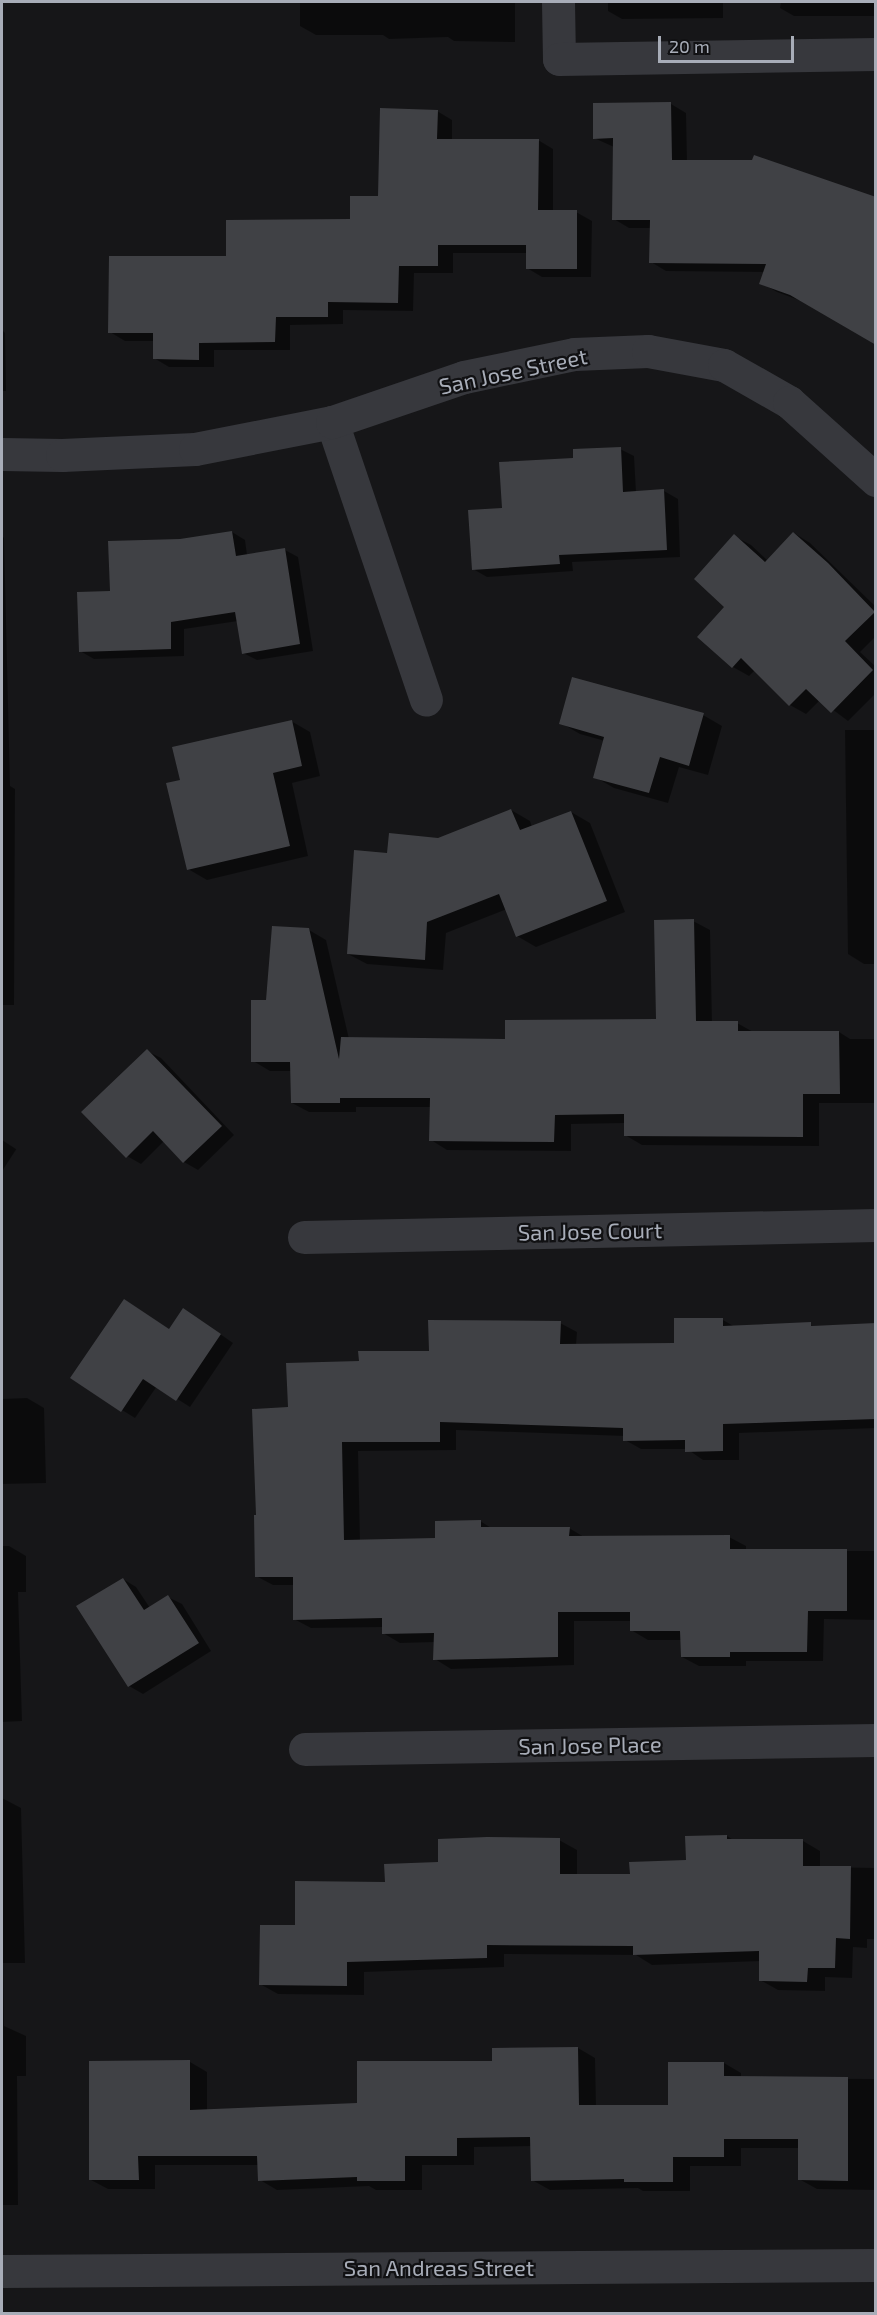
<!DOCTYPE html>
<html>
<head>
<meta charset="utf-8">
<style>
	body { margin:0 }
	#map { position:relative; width:877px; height:2315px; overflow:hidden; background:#161618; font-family:"Exo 2",sans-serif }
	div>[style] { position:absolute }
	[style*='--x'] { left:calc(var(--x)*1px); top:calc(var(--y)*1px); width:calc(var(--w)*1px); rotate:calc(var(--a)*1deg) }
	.shadow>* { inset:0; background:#0007; transform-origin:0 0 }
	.building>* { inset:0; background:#404145 }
	.minor>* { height:33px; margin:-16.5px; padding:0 16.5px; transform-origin:16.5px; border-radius:16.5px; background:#37383d }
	span { translate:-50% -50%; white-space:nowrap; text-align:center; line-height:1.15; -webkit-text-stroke:4.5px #111113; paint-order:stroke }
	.street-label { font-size:22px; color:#a8adb8 }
	.frame { position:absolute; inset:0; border:3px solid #a8adb8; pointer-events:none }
	.scale { position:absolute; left:658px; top:36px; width:136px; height:27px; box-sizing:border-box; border:3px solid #a8adb8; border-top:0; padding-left:8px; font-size:18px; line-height:21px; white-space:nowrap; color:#a8adb8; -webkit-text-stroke:4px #111113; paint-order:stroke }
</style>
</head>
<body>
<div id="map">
	<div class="shadow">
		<div style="clip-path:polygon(300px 2px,515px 2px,515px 42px,454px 41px,448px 37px,389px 39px,383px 35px,316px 35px,300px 26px)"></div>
		<div style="clip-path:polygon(608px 2px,723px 2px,723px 18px,622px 19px,608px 11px)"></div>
		<div style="clip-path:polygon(781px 2px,876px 2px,876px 16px,794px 16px,780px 8px)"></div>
		<div style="clip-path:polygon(671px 104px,686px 113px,687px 161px,807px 303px,777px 292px,761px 283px,765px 272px,666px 271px,651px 262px,651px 228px,629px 228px,614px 219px,614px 147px,594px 138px)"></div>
		<div style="clip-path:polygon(437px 111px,452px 120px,452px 141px,538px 140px,553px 149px,553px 212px,576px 212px,592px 221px,591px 277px,542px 277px,527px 268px,527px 253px,453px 253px,453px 273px,414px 273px,413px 311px,343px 310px,343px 324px,290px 325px,290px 350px,214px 350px,214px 367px,169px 367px,154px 358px,154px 341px,125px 341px,110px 332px,228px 258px,351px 221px,379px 198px)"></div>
		<div style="clip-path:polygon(2px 330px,5px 333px,6px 391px,2px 391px)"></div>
		<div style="clip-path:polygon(620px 449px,634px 456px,636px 492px,664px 491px,678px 499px,680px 557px,572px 562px,573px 571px,487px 577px,473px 569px,503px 509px,575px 459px)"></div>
		<div style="clip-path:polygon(232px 532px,245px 540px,247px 555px,285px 550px,298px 557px,313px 651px,257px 660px,243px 653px,238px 621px,184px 629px,184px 656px,94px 659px,80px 651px,112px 592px,180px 541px)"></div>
		<div style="clip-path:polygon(794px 533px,810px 543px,876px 607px,876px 636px,860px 652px,876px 667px,876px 693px,848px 721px,820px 700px,806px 714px,790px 705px,755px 670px,749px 676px,733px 667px,699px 636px,726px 607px,734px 536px,751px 545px,768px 561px)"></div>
		<div style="clip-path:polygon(2px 536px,4px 538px,10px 786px,15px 789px,14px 1005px,2px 1005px)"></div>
		<div style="clip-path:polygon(703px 715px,722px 726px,708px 775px,679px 767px,668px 803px,614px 788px,595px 777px,605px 741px,580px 734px,561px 723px)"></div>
		<div style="clip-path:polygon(291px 721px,310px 732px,320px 776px,292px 783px,308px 856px,207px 880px,188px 869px,181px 781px)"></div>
		<div style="clip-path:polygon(845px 730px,876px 730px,876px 964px,864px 964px,848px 954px)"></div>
		<div style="clip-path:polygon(511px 810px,530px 821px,532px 827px,571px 812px,590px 823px,625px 912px,536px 947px,517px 936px,507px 909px,446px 933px,443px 970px,367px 964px,348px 954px,389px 855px,438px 839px)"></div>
		<div style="clip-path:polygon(693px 921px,710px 930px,712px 1023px,737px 1023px,755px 1033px,839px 1032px,850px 1039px,876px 1039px,876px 1103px,819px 1103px,819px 1146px,642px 1145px,625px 1135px,625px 1123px,571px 1124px,571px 1151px,447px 1150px,431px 1140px,431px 1107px,356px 1107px,356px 1112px,309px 1112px,292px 1103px,292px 1071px,270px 1071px,253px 1061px,267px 1001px,309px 930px,326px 940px,349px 1039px,506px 1040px,657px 1021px)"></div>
		<div style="clip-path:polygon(147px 1051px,161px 1058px,234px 1135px,198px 1170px,184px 1162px,164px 1141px,141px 1164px,127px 1156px)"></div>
		<div style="left:2px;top:1140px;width:17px;height:104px;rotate:33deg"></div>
		<div style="clip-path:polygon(197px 1318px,233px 1343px,190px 1407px,157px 1386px,135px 1418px,122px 1410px,170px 1330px)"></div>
		<div style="clip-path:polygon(723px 1320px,735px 1327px,876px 1325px,876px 1428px,739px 1433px,739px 1460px,703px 1460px,687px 1449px,641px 1449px,625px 1440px,625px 1436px,456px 1430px,456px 1450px,358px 1451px,360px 1541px,436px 1540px,480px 1521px,493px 1529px,569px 1528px,584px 1537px,729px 1537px,746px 1546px,746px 1551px,876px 1551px,876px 1620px,824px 1619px,823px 1661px,746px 1661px,746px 1666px,699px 1666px,682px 1657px,682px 1640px,648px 1640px,631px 1630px,631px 1621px,574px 1621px,574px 1665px,451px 1669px,435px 1659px,435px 1642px,400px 1643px,383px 1633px,383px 1627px,311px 1628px,294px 1619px,294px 1585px,273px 1585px,256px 1576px,257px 1516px,289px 1409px,360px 1362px,430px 1352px,560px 1323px,577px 1332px,576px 1345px,675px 1345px)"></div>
		<div style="clip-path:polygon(27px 1398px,44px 1408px,46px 1483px,2px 1484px,2px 1399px)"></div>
		<div style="clip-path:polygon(2px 1546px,9px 1546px,26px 1556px,26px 1592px,18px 1592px,22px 1721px,2px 1722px,2px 1798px,21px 1808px,25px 1963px,3px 1963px,4px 2026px,26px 2036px,26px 2076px,17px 2076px,18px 2205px,2px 2205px)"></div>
		<div style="clip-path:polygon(123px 1579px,136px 1587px,150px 1608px,168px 1597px,182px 1604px,211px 1651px,143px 1694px,129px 1686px,78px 1607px)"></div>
		<div style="clip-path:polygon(727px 1836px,735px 1841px,803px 1841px,820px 1851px,820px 1867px,876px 1868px,876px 1939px,867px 1939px,867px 1948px,853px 1947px,852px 1978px,825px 1977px,825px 1991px,778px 1990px,760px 1980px,761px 1961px,652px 1965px,636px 1955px,504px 1954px,504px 1967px,364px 1972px,364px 1995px,278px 1994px,260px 1984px,296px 1927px,386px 1883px,440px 1864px,559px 1840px,577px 1850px,577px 1876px,631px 1876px,687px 1862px)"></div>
		<div style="clip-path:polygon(578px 2048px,595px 2058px,596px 2106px,669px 2106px,669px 2063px,724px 2063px,741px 2073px,741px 2078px,876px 2079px,876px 2190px,817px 2189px,799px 2179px,800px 2148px,741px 2148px,741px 2166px,690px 2166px,690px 2191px,643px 2191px,638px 2188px,550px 2190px,532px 2180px,532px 2146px,474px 2147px,474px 2165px,422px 2165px,422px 2190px,376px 2190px,369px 2186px,277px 2190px,260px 2180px,259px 2165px,155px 2165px,155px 2189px,108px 2189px,91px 2180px,190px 2062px,207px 2072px,207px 2111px,358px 2104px,494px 2062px)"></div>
	</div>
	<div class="building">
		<div style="clip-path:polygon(671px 102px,672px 160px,752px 160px,754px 155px,876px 197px,876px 345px,790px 295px,759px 284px,766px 264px,649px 263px,650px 220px,612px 220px,613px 138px,593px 139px,593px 103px)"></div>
		<div style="clip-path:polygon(380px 108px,438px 110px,437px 139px,539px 139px,538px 210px,577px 210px,577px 269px,526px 269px,526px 245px,438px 245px,438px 266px,399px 266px,398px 303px,328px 302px,328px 317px,276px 317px,275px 342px,199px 343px,199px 360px,153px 359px,153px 333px,108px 333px,109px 256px,226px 256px,226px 220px,350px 219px,350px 196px,378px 196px)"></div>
		<div style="clip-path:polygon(621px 447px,623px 492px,664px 489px,667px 550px,559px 555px,560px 564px,472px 570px,468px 510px,502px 508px,499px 462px,573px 458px,573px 449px)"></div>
		<div style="clip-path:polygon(232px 531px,236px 556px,285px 548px,300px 644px,242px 654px,235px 612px,171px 622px,171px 649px,79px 652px,77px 592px,110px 591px,108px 541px,180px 539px)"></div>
		<div style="clip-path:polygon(793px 532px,828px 563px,875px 612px,845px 641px,873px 670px,831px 713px,806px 689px,789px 706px,741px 658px,732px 668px,697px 637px,724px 607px,694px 579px,734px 534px,765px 562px)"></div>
		<div style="clip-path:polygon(572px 677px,704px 713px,689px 766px,660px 757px,649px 793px,593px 778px,604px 737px,559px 724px)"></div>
		<div style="clip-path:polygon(292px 720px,302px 766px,273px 773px,290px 846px,187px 870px,166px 783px,180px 780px,172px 747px)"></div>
		<div style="clip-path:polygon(511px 809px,520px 830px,571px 811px,607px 901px,516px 937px,499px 894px,427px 922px,425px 960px,347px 954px,354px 850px,387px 853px,389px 833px,438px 838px)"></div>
		<div style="clip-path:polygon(694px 919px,696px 1021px,738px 1021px,738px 1031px,839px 1031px,840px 1094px,803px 1094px,803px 1137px,624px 1136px,624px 1114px,555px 1115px,554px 1142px,429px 1141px,430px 1098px,340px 1098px,340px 1103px,291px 1103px,290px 1062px,251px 1062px,251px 1000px,266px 1000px,272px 926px,309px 928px,339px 1059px,341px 1037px,505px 1039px,505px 1020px,656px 1019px,654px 920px)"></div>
		<div style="clip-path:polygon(147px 1049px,222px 1126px,183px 1163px,153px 1131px,126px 1158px,81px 1112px)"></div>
		<div style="clip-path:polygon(124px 1299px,169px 1329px,183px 1308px,221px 1334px,176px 1401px,143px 1379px,121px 1412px,70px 1378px)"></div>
		<div style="clip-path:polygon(674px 1318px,723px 1318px,723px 1326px,811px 1322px,811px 1326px,876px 1323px,876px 1419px,723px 1424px,723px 1451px,685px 1452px,685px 1440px,623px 1441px,623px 1428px,440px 1422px,440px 1442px,342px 1442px,344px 1540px,435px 1538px,435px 1521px,481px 1520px,481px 1527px,570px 1527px,569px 1536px,730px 1535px,730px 1549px,847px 1549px,847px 1611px,808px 1611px,807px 1652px,730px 1652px,730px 1657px,681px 1657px,680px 1631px,630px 1631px,630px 1612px,558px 1612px,558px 1657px,433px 1660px,434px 1633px,382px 1634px,382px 1618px,293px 1620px,293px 1577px,255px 1577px,254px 1515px,256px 1515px,252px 1409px,288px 1407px,286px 1363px,359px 1361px,358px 1351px,429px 1351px,428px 1320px,561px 1321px,560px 1344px,674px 1343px)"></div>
		<div style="clip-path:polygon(123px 1578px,144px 1610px,168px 1595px,199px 1643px,128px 1687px,76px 1606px)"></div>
		<div style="clip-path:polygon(727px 1835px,727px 1839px,803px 1839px,803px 1866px,851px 1866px,850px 1939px,836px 1938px,835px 1968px,808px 1968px,807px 1982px,759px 1981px,759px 1951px,633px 1955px,633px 1946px,487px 1945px,487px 1958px,347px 1962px,347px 1986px,259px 1985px,260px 1925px,295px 1925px,295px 1881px,385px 1882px,384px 1864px,438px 1862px,438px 1839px,487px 1837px,560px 1838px,560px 1874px,630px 1874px,629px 1862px,686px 1860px,685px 1836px)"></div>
		<div style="clip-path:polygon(578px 2047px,579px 2105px,668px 2105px,668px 2062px,724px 2062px,724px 2076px,848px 2077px,848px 2181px,798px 2180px,798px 2139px,724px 2139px,724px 2157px,673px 2157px,673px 2182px,624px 2182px,624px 2179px,531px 2181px,530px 2137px,457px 2138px,457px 2156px,405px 2156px,405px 2181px,357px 2181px,357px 2177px,258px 2181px,257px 2156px,138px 2156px,139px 2180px,89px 2180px,89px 2061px,190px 2060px,190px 2110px,357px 2103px,357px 2061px,492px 2061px,492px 2048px)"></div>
	</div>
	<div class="minor">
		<div style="--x:558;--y:2;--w:57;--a:89"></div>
		<div style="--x:559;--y:59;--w:317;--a:-0.9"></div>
		<div style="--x:332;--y:422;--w:293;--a:71.3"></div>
		<div style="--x:2;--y:454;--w:60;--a:1"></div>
		<div style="--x:62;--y:455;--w:133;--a:-2.6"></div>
		<div style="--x:195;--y:449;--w:140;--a:-11.1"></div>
		<div style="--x:332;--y:422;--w:139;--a:-18.8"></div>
		<div style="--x:464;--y:377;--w:112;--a:-11.8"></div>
		<div style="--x:574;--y:354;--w:74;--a:-2.3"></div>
		<div style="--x:648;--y:351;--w:77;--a:10.4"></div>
		<div style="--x:724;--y:365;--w:75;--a:29.6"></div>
		<div style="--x:789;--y:402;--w:117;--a:41.9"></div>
		<div style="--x:304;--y:1237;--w:572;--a:-1.2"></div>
		<div style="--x:305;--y:1749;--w:571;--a:-0.9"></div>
		<div style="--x:2;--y:2271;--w:874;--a:-0.39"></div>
	</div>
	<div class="street-label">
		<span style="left:513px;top:371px;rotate:-12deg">San Jose Street</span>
		<span style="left:590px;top:1231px;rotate:-1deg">San Jose Court</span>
		<span style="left:590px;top:1745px;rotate:-1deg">San Jose Place</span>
		<span style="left:439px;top:2268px">San Andreas Street</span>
	</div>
	<div class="frame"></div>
	<div class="scale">20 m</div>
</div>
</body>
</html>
